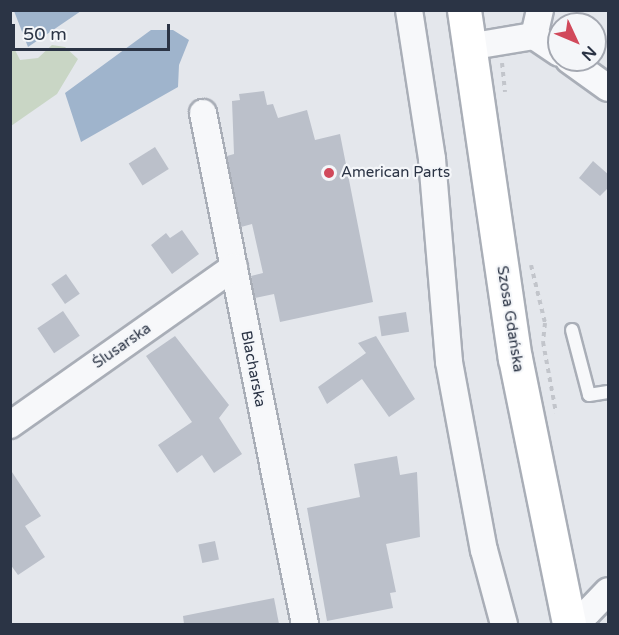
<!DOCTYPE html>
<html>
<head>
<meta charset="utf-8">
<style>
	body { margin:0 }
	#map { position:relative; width:619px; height:635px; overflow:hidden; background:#e4e7ec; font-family:"Varela Round",sans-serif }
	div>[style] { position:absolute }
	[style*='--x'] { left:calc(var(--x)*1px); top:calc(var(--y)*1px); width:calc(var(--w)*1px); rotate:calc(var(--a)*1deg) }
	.green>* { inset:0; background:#c9d6c5 }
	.water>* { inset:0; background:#9fb4cc }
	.building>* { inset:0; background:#bbc0ca; transform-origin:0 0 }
	.path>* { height:4px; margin-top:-2px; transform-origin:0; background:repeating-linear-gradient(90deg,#c2c5cb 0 4.5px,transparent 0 9px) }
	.roads { filter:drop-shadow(2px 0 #a9aeb7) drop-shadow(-2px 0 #a9aeb7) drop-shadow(0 2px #a9aeb7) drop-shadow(0 -2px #a9aeb7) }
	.service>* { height:12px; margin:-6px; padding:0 6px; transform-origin:6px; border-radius:6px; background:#f7f8fa }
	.minor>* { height:26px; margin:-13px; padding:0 13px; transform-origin:13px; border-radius:13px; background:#f7f8fa }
	.primary>* { height:33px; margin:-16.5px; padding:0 16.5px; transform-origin:16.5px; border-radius:16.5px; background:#fff }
	.dots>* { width:16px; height:16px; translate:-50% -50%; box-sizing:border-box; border:3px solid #f4f6f9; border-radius:50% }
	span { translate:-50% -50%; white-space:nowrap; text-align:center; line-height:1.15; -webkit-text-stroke:4.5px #f4f6f9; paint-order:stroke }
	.poi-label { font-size:15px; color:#2b3445 }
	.left { translate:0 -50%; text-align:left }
	.street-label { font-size:15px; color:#2b3445 }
	.frame { position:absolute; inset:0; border:12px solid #2b3445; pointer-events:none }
	.north { position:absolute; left:547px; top:12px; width:60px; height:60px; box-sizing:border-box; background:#f4f6f9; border:2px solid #a4a8b1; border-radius:50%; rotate:134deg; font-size:16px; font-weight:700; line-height:24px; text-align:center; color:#2b3445 }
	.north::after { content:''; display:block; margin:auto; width:21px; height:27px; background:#d1495b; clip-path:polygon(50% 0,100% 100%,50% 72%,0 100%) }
	.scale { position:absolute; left:12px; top:24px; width:158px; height:27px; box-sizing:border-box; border:3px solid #2b3445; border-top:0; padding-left:8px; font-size:18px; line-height:21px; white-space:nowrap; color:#2b3445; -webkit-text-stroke:4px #f4f6f9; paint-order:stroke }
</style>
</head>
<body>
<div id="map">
	<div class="green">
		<div style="clip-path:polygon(11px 42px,20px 60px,38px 58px,52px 45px,65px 47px,78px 59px,57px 94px,11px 126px)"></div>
	</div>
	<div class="water">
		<div style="clip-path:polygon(14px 11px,81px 11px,28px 47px)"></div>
		<div style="clip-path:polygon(151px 30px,173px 30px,189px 40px,179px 65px,178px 87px,81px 142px,65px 93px)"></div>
	</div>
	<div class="building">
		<div style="clip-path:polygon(264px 91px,267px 105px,273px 104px,278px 118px,307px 110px,315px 140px,340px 134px,373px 302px,280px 322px,274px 294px,255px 298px,251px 276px,263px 273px,252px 224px,241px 227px,227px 156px,234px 154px,232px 101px,240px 100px,239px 94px)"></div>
		<div style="left:155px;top:147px;width:26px;height:31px;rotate:58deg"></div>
		<div style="clip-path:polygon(593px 161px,609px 175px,609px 187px,600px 196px,579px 178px)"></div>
		<div style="clip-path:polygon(182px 230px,199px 254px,172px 274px,151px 245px,166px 233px,170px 238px)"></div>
		<div style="left:66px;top:274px;width:24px;height:18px;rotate:55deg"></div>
		<div style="left:63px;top:311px;width:30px;height:31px;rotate:56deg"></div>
		<div style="left:406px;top:312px;width:20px;height:28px;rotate:81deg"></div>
		<div style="clip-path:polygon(175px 336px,229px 405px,219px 418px,242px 454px,214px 473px,202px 455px,177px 473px,158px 445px,192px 422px,146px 356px)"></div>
		<div style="clip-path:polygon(376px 336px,415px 399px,389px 417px,362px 379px,327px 404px,318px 387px,366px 353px,358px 343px)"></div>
		<div style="clip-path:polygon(397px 456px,400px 475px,417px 472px,420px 537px,386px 544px,396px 592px,390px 593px,393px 608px,327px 621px,307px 508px,360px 497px,354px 464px)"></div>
		<div style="clip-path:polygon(10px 469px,41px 516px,25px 526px,45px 557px,18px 575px,10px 564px)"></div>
		<div style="left:215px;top:541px;width:19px;height:17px;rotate:78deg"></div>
		<div style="clip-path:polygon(274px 598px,279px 624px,184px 624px,183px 616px)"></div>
	</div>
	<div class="path">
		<div style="--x:502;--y:63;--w:29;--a:84"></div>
		<div style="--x:531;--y:265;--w:60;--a:76.4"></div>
		<div style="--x:545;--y:323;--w:19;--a:96"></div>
		<div style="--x:543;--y:342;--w:72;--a:79.6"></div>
	</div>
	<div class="roads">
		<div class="service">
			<div style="--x:572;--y:330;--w:67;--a:75.3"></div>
			<div style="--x:589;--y:395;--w:19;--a:-9"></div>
		</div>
		<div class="minor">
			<div style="--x:409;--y:10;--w:151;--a:81.2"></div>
			<div style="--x:432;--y:159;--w:204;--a:85.2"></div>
			<div style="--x:449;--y:362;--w:191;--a:79.5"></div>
			<div style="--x:484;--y:550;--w:77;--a:74.9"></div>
			<div style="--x:534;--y:36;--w:30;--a:34"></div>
			<div style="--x:468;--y:47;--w:67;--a:-9.5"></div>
			<div style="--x:534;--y:36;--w:27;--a:-77"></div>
			<div style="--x:569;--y:60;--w:48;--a:35.7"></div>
			<div style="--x:203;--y:113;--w:521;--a:78.71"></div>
			<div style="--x:10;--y:425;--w:274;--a:-35.2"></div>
			<div style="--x:569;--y:622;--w:21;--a:-28"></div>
			<div style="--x:588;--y:612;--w:29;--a:-46"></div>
		</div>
		<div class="primary">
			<div style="--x:464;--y:10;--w:352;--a:81.7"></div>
			<div style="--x:515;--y:358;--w:271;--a:78.5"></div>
		</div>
	</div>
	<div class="dots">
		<div style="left:329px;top:173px;background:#d1495b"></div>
	</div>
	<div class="poi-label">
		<span class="left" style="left:341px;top:173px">American Parts</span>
	</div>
	<div class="street-label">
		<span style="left:510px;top:319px;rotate:81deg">Szosa Gdańska</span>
		<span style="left:122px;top:346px;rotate:-35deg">Ślusarska</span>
		<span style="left:253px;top:369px;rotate:79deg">Blacharska</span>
	</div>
	<div class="frame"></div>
	<div class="north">N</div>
	<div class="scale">50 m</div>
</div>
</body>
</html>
